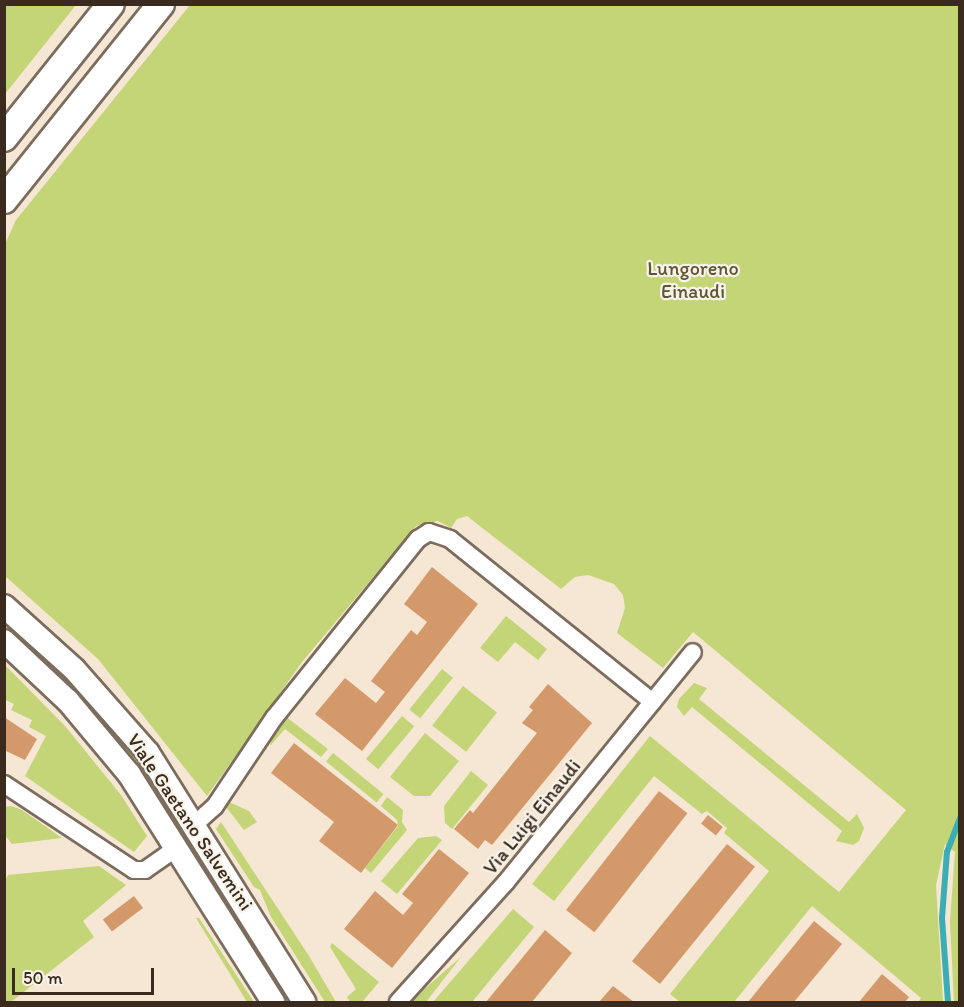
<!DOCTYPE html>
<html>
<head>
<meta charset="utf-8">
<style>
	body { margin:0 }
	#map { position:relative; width:964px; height:1007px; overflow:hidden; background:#f5e7d3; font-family:Itim,sans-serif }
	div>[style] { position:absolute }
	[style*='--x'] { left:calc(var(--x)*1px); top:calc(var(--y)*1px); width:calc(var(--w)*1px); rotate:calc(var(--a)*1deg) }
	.green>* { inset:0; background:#c3d577; transform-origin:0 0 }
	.stream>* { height:6px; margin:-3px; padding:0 3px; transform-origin:3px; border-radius:3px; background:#3cadb4 }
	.building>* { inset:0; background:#d4996b; transform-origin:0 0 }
	.roads { filter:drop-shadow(2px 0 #7c6c5d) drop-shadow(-2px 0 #7c6c5d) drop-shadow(0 2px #7c6c5d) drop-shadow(0 -2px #7c6c5d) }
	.street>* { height:16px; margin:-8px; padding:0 8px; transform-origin:8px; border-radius:8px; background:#fff }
	.secondary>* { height:22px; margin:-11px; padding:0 11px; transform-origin:11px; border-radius:11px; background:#fff }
	.primary>* { height:26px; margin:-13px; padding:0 13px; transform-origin:13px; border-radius:13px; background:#fff }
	span { translate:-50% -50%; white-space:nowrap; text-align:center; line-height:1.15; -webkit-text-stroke:4.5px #f7f3e8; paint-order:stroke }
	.park-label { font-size:20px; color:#5d5534 }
	.street-label { font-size:20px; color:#3b2a1e }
	.frame { position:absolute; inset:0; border:6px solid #3b2a1e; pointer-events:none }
	.scale { position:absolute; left:12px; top:968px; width:142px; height:27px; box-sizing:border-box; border:3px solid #3b2a1e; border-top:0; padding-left:8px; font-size:18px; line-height:21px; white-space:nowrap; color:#3b2a1e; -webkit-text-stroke:4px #f7f3e8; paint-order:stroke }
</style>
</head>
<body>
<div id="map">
	<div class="green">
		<div style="clip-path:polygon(5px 4px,76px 5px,5px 94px,4px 5px)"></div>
		<div style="clip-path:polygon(190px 5px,959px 5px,959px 1002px,954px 1002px,950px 922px,955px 852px,945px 844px,936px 885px,943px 1002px,918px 1002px,921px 998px,812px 906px,734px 1002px,680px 1002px,670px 994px,769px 871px,724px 833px,727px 828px,707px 811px,702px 814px,654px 776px,554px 901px,532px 884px,650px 736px,839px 892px,906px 810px,693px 632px,663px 668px,617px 633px,625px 608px,623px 595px,614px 584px,588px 575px,575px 577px,561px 589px,467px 516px,457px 519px,451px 528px,438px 521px,416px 526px,302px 662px,207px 796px,98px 659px,5px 576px,5px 244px,16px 220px)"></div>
		<div style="clip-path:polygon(506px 616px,547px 649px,538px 660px,515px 642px,498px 662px,480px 648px)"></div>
		<div style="clip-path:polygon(4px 621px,81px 693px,130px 751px,291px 1002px,286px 1002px,151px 786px,77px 696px,5px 627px)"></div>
		<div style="clip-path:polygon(5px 665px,65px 726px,121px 795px,147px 836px,134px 852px,25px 776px,46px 736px,29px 727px,32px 720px,11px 710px,14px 704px,5px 700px)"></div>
		<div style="left:442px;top:669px;width:14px;height:52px;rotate:39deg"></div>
		<div style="clip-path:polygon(694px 683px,707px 688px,699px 699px,849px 822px,857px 814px,864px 828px,859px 841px,853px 845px,836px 841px,842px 831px,692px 707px,684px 716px,677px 707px,679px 699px)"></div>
		<div style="left:463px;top:686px;width:43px;height:50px;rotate:38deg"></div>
		<div style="clip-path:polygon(285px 716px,328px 749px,321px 757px,285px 729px,270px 746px,272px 736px)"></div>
		<div style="left:402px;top:716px;width:16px;height:56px;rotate:40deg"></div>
		<div style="clip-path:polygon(425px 733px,459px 761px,430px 796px,414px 796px,390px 777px)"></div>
		<div style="left:333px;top:753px;width:65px;height:11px;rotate:39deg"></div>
		<div style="clip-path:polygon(471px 771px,488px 785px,452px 829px,445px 823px,444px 806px)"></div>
		<div style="clip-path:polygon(387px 797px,403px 810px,402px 822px,407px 830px,371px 873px,365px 868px,398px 826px,397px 820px,381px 806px)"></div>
		<div style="clip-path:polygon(229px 802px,249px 811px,257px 822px,244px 830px,226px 807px)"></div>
		<div style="clip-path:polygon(11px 806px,22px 810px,62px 838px,12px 844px,4px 834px,5px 807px)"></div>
		<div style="clip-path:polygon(221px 822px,309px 956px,336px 1002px,325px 1002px,271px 917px,260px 890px,254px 887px,216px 829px)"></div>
		<div style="clip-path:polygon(436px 836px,442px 840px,397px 894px,381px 881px,418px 838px)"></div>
		<div style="clip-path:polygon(99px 866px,126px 885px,83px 921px,94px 937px,11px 1002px,5px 1002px,4px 883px,8px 875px)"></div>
		<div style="clip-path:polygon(513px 909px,534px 927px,472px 1002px,433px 1002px)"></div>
		<div style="clip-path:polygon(196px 918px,199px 918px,254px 1002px,247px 1002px)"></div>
		<div style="clip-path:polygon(332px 943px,379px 982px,362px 1002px,350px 1002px,347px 997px,356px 989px,330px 947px)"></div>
		<div style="clip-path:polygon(461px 957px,426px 1002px,412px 1002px,422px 991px)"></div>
	</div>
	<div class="stream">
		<div style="--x:948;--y:1002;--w:84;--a:-94.1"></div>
		<div style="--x:942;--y:918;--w:66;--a:-85.7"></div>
		<div style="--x:947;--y:852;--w:36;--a:-69"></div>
	</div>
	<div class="building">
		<div style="clip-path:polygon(432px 567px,478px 604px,362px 751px,315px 714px,345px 678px,376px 703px,385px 692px,371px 681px,411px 630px,417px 635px,427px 622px,404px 604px)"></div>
		<div style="clip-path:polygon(548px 684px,592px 723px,492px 845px,485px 840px,478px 849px,454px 829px,470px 810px,473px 813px,537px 733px,522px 723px,533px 710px,529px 707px)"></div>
		<div style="clip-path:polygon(4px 717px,37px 739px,25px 760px,4px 750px)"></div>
		<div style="clip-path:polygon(294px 743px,398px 825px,361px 873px,319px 841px,334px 822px,271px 773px)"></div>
		<div style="left:659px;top:791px;width:36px;height:151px;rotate:38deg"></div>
		<div style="left:708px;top:815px;width:19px;height:11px;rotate:39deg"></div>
		<div style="left:727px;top:844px;width:36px;height:151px;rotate:39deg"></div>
		<div style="clip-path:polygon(439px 849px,469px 873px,392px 968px,344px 929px,375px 891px,403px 915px,413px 903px,402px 894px)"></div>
		<div style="left:134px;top:896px;width:15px;height:39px;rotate:53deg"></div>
		<div style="clip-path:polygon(814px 921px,842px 944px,794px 1002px,748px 1002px)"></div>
		<div style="clip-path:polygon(545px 930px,572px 953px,532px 1002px,486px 1002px)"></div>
		<div style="clip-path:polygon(882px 974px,909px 997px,905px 1002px,859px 1002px)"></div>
		<div style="clip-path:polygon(613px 986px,634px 1002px,599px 1002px)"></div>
	</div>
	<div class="roads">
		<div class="street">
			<div style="--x:4;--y:784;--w:156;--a:33.5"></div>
			<div style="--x:134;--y:870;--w:11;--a:0"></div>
			<div style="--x:145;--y:870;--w:39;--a:-35"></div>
			<div style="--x:195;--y:824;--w:27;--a:-42"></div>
			<div style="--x:215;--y:806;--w:106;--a:-56.2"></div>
			<div style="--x:274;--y:718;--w:230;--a:-51.2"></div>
			<div style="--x:418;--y:539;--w:13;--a:-32"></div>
			<div style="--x:429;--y:532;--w:22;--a:18"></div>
			<div style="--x:450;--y:539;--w:260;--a:38.8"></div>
			<div style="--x:398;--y:1002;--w:161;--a:-48"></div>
			<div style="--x:506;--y:882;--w:296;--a:-50.9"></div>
		</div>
		<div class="secondary">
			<div style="--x:4;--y:606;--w:94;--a:42"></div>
			<div style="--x:74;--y:669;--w:112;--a:48.6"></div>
			<div style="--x:148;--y:753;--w:294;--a:57.9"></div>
			<div style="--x:4;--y:641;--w:88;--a:43.2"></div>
			<div style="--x:68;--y:701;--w:95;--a:50.1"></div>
			<div style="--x:129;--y:774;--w:270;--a:57.7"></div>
		</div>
		<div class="primary">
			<div style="--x:4;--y:138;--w:171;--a:-51.4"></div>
			<div style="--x:4;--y:200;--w:251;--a:-51.3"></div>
		</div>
	</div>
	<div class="park-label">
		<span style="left:693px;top:280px">Lungoreno<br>Einaudi</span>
	</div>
	<div class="street-label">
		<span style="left:532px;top:817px;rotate:-51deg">Via Luigi Einaudi</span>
		<span style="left:190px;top:822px;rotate:56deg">Viale Gaetano Salvemini</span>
	</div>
	<div class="frame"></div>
	<div class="scale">50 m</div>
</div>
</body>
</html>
